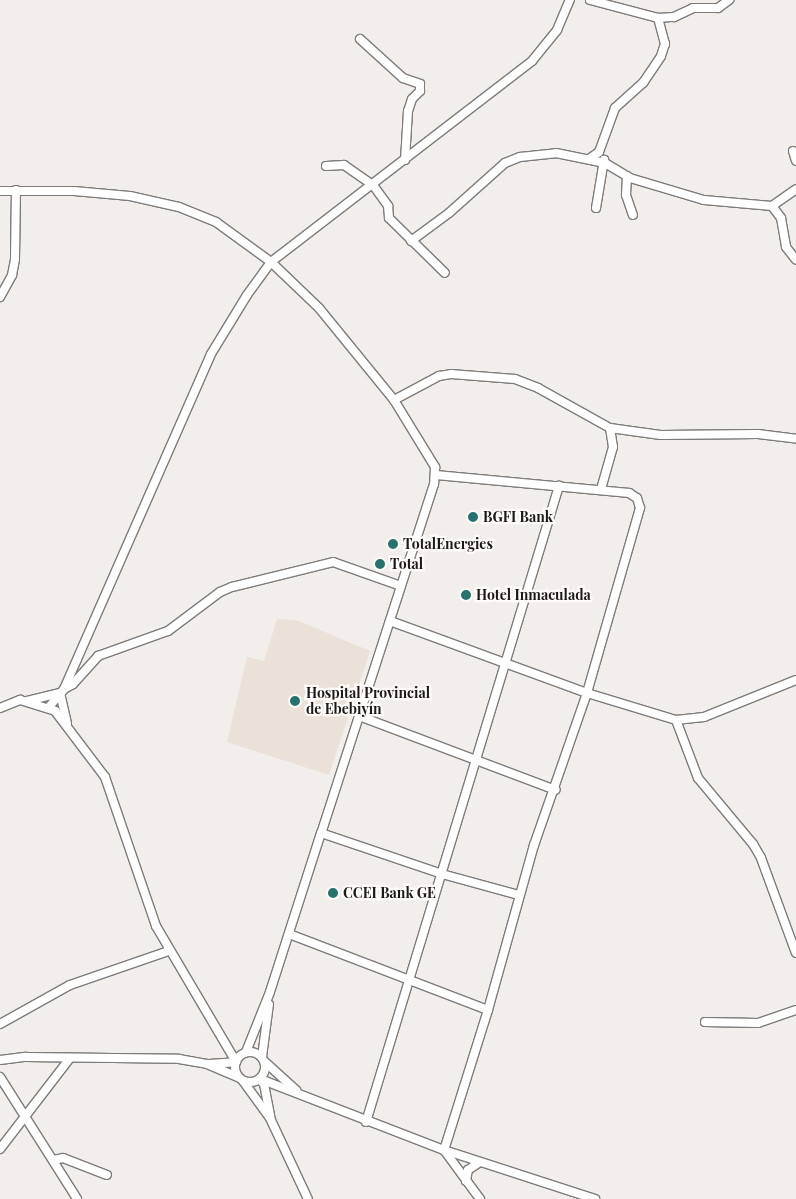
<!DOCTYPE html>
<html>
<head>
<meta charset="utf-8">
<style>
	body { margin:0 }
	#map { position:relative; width:796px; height:1199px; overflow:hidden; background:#f1eeeb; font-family:"Playfair Display",serif }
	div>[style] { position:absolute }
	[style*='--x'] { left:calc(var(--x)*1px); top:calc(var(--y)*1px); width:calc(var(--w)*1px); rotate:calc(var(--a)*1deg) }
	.built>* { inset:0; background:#eae1d9 }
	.roads { filter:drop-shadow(1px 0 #7e7c7a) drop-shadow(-1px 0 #7e7c7a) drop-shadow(0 1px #7e7c7a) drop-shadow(0 -1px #7e7c7a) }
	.minor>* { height:8px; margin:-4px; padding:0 4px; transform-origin:4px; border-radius:4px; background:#fff }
	.minor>.ring { margin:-4px; padding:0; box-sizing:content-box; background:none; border:8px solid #fff; border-radius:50% }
	.dots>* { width:14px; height:14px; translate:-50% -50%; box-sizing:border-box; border:2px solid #fefbf9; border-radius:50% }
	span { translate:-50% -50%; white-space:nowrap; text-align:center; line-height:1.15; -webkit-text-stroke:4.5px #fefbf9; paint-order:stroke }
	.poi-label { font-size:14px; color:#1b1a19; font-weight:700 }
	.left { translate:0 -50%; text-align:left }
</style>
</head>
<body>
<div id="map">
	<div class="built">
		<div style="clip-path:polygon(277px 619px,296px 620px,370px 651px,329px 775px,227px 742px,247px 657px,264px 661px)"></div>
	</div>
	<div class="roads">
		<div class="minor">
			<div style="--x:590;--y:0;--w:70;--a:14.8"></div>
			<div style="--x:658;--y:18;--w:16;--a:-4"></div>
			<div style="--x:674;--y:17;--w:21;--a:-25"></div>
			<div style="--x:693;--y:8;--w:25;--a:0"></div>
			<div style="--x:718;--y:8;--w:14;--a:-36"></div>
			<div style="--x:360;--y:39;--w:58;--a:42.2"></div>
			<div style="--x:403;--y:78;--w:18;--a:19"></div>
			<div style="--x:420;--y:84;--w:7;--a:90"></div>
			<div style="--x:420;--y:91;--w:11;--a:135"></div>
			<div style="--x:412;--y:99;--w:13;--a:108"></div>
			<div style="--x:408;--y:111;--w:49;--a:93.5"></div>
			<div style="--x:793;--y:151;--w:10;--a:73"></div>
			<div style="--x:589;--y:159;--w:12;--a:-35"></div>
			<div style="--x:599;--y:152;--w:47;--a:-70"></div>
			<div style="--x:615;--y:108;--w:38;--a:-42"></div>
			<div style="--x:643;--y:83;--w:32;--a:-56"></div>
			<div style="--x:661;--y:56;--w:13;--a:-72"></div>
			<div style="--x:665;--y:44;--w:27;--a:-105"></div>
			<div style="--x:326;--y:166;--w:18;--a:-3"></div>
			<div style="--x:344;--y:165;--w:35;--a:35"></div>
			<div style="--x:373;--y:185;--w:26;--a:54"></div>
			<div style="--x:388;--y:206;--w:12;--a:85"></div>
			<div style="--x:389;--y:218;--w:78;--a:44.5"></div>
			<div style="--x:627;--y:176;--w:19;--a:93"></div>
			<div style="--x:626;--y:195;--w:21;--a:71"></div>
			<div style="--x:0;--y:191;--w:74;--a:0"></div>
			<div style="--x:74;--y:191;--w:56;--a:5.1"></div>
			<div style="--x:130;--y:196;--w:50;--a:12.7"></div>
			<div style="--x:179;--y:207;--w:40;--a:22"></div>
			<div style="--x:216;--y:222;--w:68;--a:36"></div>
			<div style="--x:271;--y:262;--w:66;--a:43.8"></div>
			<div style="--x:319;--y:308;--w:119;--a:50.8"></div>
			<div style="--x:394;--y:400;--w:79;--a:58.5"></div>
			<div style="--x:435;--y:467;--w:17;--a:93"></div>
			<div style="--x:434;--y:484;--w:367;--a:107.9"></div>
			<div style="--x:321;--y:833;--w:167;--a:107.8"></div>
			<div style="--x:270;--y:992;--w:65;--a:111.8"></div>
			<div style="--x:772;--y:206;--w:29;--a:-35"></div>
			<div style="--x:596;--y:208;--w:49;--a:-80.5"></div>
			<div style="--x:411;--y:241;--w:47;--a:-36.4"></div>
			<div style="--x:449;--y:213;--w:75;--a:-41.8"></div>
			<div style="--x:505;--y:163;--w:16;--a:-22"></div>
			<div style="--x:520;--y:157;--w:36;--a:-6"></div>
			<div style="--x:556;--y:153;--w:50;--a:11.5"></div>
			<div style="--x:605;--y:163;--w:29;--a:31"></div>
			<div style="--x:630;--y:178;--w:77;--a:16.6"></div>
			<div style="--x:704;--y:200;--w:68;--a:5"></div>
			<div style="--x:772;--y:206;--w:15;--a:53"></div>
			<div style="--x:781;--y:218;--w:29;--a:80"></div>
			<div style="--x:786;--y:247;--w:16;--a:52"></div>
			<div style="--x:0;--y:297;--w:25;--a:-61"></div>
			<div style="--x:12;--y:275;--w:16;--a:-79"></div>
			<div style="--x:15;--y:259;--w:69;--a:-89.2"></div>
			<div style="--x:394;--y:400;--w:51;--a:-28.1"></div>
			<div style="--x:439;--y:376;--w:12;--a:-9"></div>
			<div style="--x:451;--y:374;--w:64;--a:4.5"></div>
			<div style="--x:515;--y:379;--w:25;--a:21"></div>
			<div style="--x:538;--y:388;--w:82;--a:29.1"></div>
			<div style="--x:610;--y:428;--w:19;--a:81"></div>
			<div style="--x:613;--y:447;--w:44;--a:105.9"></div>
			<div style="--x:610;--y:428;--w:51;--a:7.8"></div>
			<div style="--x:661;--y:435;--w:97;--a:-0.6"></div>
			<div style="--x:758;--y:434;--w:38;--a:7"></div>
			<div style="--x:436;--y:475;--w:194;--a:5.3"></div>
			<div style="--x:629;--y:493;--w:9;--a:32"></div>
			<div style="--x:637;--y:498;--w:10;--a:73"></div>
			<div style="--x:640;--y:508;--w:192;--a:106"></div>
			<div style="--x:587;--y:693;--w:161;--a:109.2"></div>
			<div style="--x:534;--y:845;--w:171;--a:105.6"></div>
			<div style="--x:488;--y:1010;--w:147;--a:107.4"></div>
			<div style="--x:444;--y:1150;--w:61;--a:53.7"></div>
			<div style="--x:390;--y:621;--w:210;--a:20.1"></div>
			<div style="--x:587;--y:693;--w:93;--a:16.9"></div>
			<div style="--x:676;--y:720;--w:62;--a:69.2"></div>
			<div style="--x:698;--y:778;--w:86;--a:50.2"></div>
			<div style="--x:753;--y:844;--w:16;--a:60"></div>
			<div style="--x:761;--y:858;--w:101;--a:69.8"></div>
			<div style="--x:64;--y:689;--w:10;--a:-29"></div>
			<div style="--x:73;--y:684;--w:38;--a:-48"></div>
			<div style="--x:98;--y:656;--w:74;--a:-19.7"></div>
			<div style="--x:168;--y:631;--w:65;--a:-36.9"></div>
			<div style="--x:220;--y:592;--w:13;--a:-23"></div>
			<div style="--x:232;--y:587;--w:104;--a:-13.9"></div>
			<div style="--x:333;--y:562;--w:72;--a:19.4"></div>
			<div style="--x:27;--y:701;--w:34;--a:-14"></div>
			<div style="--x:60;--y:693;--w:31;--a:77"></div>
			<div style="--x:49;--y:707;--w:23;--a:-50"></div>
			<div style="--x:64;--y:689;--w:366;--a:-66.3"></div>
			<div style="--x:211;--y:354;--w:69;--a:-58.6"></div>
			<div style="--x:247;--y:295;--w:41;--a:-54"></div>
			<div style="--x:271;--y:262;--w:329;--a:-37.6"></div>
			<div style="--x:532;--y:61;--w:40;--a:-51"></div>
			<div style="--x:557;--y:30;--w:33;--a:-67"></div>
			<div style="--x:0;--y:708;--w:22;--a:-22"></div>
			<div style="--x:20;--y:700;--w:37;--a:17"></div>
			<div style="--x:55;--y:711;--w:83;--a:52.9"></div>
			<div style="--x:105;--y:777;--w:157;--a:71.1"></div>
			<div style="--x:156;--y:926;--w:158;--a:59.5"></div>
			<div style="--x:359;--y:716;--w:210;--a:20.6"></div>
			<div style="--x:676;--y:720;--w:28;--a:-6"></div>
			<div style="--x:704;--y:717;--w:99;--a:-21.9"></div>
			<div style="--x:321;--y:833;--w:128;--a:18.7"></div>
			<div style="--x:442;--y:874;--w:80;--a:15.3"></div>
			<div style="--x:289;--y:934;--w:213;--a:20.9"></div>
			<div style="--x:705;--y:1022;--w:53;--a:1.1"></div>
			<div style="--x:758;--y:1023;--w:40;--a:-18.9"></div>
			<div style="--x:0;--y:1024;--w:80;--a:-29.1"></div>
			<div style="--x:70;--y:985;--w:105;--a:-19"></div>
			<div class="ring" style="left:235px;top:1052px;width:22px;height:22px"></div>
			<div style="--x:262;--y:1057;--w:53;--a:-82.5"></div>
			<div style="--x:0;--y:1060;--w:26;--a:-7"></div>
			<div style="--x:26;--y:1057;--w:153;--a:0.7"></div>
			<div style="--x:179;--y:1059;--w:28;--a:10"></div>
			<div style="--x:207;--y:1064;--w:34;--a:23"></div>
			<div style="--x:265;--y:1062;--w:42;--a:42.1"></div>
			<div style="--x:209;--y:1064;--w:26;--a:-4"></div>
			<div style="--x:0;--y:1077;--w:144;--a:57.7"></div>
			<div style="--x:260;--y:1079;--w:197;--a:21.1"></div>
			<div style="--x:444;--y:1150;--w:159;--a:18"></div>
			<div style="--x:260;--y:1080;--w:6;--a:45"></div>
			<div style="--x:264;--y:1084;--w:33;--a:79"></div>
			<div style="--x:243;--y:1081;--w:46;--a:53.9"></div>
			<div style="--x:270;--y:1118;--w:89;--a:64.9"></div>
			<div style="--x:366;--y:1122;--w:665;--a:-73.12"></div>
			<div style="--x:0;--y:1149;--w:115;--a:-52.4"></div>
			<div style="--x:53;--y:1160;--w:10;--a:-11"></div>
			<div style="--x:63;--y:1158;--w:47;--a:21.1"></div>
			<div style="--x:466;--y:1181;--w:11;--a:-80"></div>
			<div style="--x:468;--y:1170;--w:14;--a:-34"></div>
		</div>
	</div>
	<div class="dots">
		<div style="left:473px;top:517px;background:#28726e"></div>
		<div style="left:393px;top:544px;background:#28726e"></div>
		<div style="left:380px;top:564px;background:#28726e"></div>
		<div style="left:466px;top:595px;background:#28726e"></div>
		<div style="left:295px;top:701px;background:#28726e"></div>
		<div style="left:333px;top:893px;background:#28726e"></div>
	</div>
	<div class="poi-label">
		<span class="left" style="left:483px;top:517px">BGFI Bank</span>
		<span class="left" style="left:403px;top:544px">TotalEnergies</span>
		<span class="left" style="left:390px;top:564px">Total</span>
		<span class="left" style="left:476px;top:595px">Hotel Inmaculada</span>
		<span class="left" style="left:306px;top:701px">Hospital Provincial<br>de Ebebiyín</span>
		<span class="left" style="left:343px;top:893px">CCEI Bank GE</span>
	</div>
</div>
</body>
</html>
